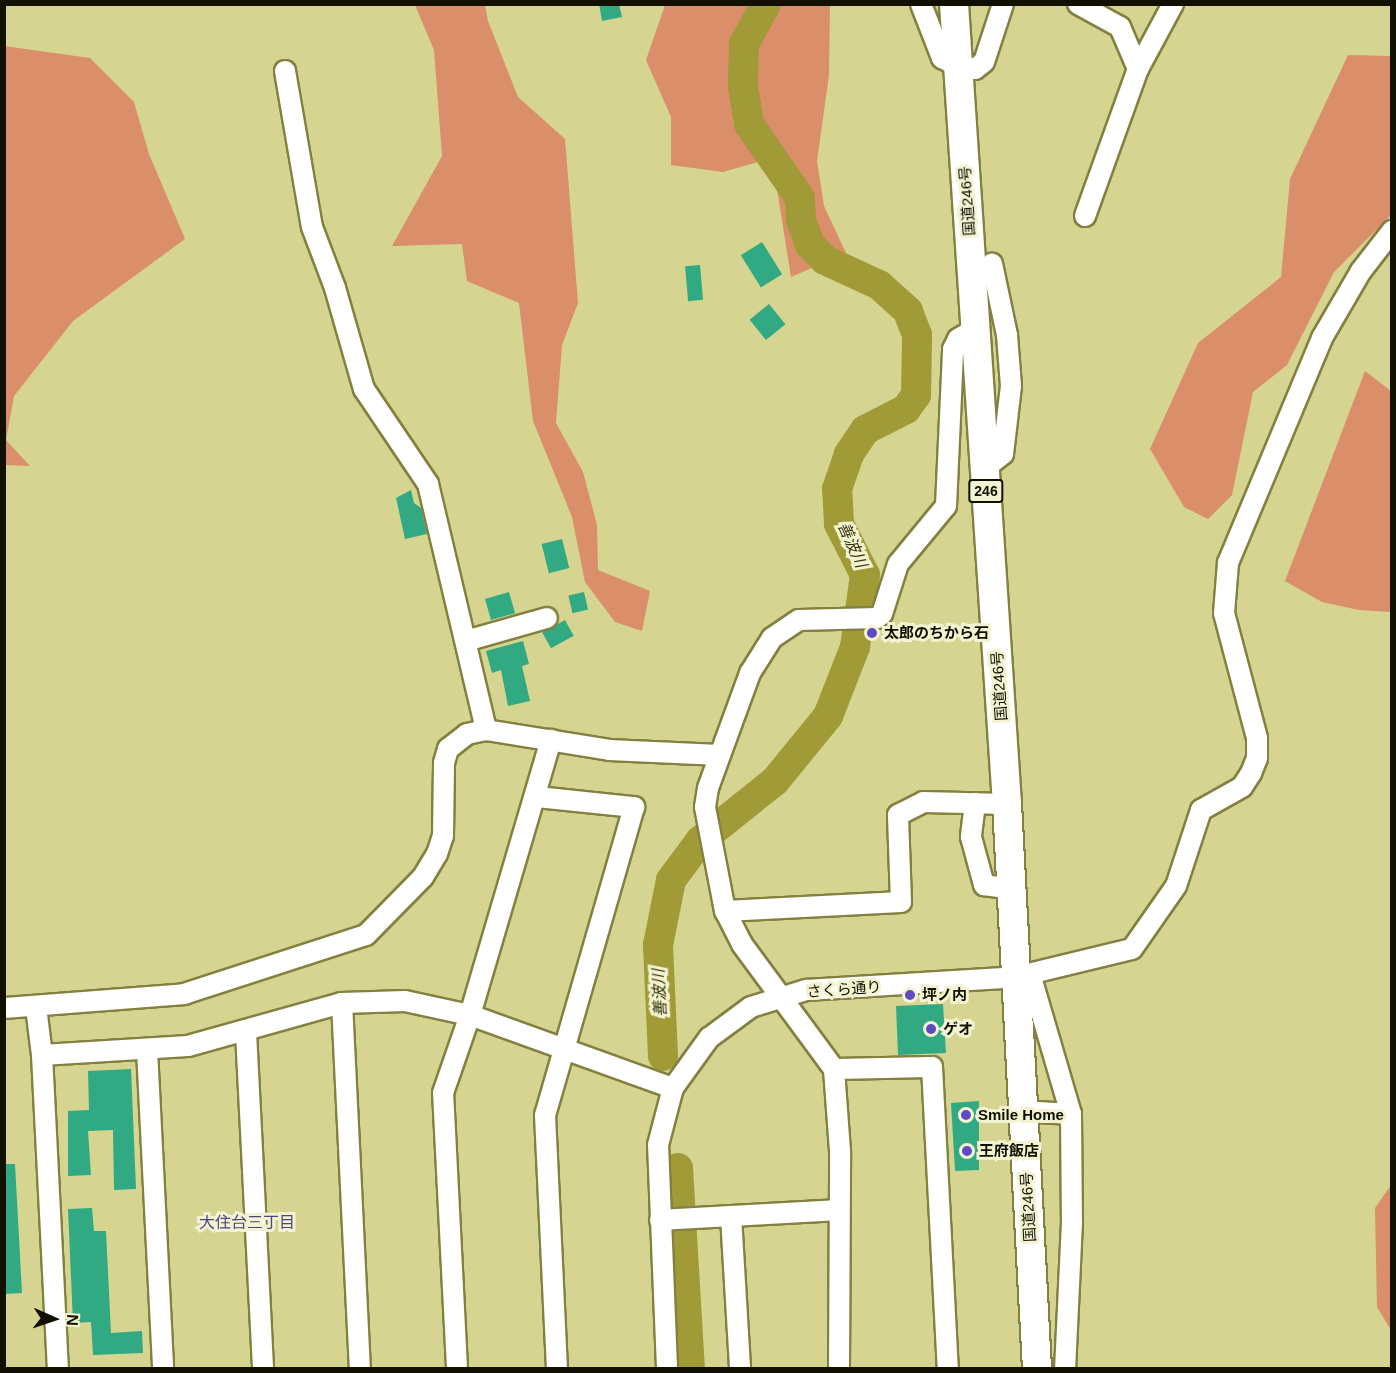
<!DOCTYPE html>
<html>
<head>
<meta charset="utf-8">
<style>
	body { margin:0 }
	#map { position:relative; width:1396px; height:1373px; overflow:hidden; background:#d6d491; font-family:Arial,"Noto Sans JP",sans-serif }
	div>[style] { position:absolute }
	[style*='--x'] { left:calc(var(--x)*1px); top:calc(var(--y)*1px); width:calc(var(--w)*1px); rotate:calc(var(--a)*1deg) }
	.green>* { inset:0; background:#da8e69 }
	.river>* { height:30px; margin:-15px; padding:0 15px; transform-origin:15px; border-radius:15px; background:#a09b36 }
	.building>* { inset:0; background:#31aa83; transform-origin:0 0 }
	.roads { filter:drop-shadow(2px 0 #838040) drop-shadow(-2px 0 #838040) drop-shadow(0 2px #838040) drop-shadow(0 -2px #838040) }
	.minor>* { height:20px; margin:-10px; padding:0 10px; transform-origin:10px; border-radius:10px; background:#fff }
	.highway>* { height:28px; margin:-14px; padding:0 14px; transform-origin:14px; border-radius:14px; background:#fff }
	.dots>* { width:16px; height:16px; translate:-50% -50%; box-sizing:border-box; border:3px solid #f3f3d2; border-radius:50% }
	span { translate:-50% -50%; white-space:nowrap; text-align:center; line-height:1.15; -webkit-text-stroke:6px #f3f3d2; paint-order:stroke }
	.shield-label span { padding:2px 4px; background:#f3f3d2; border:2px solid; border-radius:4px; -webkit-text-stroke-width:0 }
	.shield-label { font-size:14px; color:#110f00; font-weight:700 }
	.street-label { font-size:15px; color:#110f00 }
	.poi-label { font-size:15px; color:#110f00; font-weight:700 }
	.left { translate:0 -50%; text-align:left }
	.water-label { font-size:16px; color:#363409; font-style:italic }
	.neighbourhood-label { font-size:16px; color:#4c4582 }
	.frame { position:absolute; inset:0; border:6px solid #110f00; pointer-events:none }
	.north { position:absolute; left:24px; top:1289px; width:60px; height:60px; -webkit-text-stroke:4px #f3f3d2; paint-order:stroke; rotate:93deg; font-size:16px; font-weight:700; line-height:24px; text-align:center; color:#110f00 }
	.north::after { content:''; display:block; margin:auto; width:21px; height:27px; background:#110f00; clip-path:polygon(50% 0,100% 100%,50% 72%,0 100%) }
</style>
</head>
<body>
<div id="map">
	<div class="green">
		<div style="clip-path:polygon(415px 5px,485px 5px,488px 21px,518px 97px,565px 139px,578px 303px,562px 345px,556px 423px,583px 472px,597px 525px,598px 570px,650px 591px,642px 631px,615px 622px,585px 582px,572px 517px,533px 421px,519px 303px,467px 281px,462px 244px,392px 246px,442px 156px,434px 50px)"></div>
		<div style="clip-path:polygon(665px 5px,830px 5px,829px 75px,817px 161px,824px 206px,846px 253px,791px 277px,772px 158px,723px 172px,671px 165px,671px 117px,646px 60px)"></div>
		<div style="clip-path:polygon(4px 46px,90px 58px,134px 102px,149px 154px,185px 239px,73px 321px,14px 396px,6px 440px,30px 466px,5px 465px)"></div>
		<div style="clip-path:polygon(1348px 55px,1391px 56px,1391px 215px,1334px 272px,1287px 365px,1253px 392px,1232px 495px,1208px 519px,1184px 507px,1150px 449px,1198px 343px,1281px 277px,1290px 179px)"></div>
		<div style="clip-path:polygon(1365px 371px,1391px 391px,1391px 612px,1359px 610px,1322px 602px,1285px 581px)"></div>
		<div style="clip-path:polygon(1391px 1185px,1391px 1330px,1377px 1307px,1375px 1208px)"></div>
	</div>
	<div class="river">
		<div style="--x:663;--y:1056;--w:111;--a:-92.6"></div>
		<div style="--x:658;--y:945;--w:66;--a:-78.7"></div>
		<div style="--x:671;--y:880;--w:49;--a:-53.4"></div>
		<div style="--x:700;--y:841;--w:96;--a:-38.7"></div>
		<div style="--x:775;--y:781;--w:84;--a:-50.8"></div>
		<div style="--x:828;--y:716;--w:74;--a:-68.6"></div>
		<div style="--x:855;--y:647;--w:73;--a:-82.1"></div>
		<div style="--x:865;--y:575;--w:57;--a:-117"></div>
		<div style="--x:839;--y:524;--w:35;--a:-93"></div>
		<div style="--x:837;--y:489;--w:37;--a:-71"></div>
		<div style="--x:849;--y:454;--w:29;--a:-56"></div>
		<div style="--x:865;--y:430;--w:46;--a:-27.1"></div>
		<div style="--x:906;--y:409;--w:17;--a:-54"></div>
		<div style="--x:916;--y:395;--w:60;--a:-89"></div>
		<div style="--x:917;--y:335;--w:26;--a:-111"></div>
		<div style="--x:908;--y:311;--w:39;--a:-138"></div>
		<div style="--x:879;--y:285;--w:60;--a:-155.2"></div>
		<div style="--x:825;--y:260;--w:21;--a:-135"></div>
		<div style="--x:810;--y:245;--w:27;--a:-110"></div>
		<div style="--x:801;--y:220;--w:22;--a:-93"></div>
		<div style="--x:800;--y:198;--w:90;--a:-124.6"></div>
		<div style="--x:749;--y:124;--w:37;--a:-99"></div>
		<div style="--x:743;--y:87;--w:43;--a:-88.7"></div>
		<div style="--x:744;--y:44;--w:46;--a:-61.2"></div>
		<div style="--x:678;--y:1168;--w:200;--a:86.6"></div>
	</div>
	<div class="building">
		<div style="clip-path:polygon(599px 4px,619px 4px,622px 17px,602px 21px)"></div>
		<div style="left:762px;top:242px;width:38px;height:25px;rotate:58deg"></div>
		<div style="left:700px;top:265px;width:35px;height:15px;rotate:85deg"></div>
		<div style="left:769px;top:304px;width:26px;height:25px;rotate:51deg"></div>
		<div style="clip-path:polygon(411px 490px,414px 503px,421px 508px,427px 534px,405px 539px,396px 498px)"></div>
		<div style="left:562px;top:539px;width:30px;height:21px;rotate:76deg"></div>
		<div style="left:509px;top:592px;width:22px;height:25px;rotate:74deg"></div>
		<div style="left:584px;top:592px;width:18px;height:16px;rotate:77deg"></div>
		<div style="left:565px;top:620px;width:18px;height:26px;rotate:61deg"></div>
		<div style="clip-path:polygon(523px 641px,529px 664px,522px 666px,530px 701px,508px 706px,501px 670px,492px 673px,486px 651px)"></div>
		<div style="clip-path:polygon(943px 1004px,944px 1020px,952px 1020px,953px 1036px,945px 1037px,946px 1053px,898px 1055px,896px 1006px)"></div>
		<div style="clip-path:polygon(131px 1069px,136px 1189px,114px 1190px,113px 1130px,88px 1131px,91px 1175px,68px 1176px,68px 1111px,89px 1110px,88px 1071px)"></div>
		<div style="clip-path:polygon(979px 1101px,979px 1170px,955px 1171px,951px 1103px)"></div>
		<div style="clip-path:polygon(4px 1164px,15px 1164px,22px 1293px,4px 1294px)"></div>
		<div style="clip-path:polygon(92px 1208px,94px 1231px,106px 1231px,111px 1333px,142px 1331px,143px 1353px,93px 1355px,91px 1322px,73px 1323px,68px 1209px)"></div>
	</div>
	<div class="roads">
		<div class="minor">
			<div style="--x:921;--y:4;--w:58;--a:68.7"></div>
			<div style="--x:942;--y:58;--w:18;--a:27"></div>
			<div style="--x:958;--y:66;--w:17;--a:10"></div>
			<div style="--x:975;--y:69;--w:11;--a:-38"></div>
			<div style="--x:984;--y:62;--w:61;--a:-71.9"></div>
			<div style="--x:1078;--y:4;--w:48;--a:28.7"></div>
			<div style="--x:1120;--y:27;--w:46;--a:66.8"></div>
			<div style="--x:285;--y:71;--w:158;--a:80.2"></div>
			<div style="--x:312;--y:227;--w:65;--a:69.3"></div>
			<div style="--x:335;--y:288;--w:105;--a:74"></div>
			<div style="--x:364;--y:389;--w:115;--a:56"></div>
			<div style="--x:428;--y:484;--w:253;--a:76.7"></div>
			<div style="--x:1085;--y:216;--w:156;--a:-70.2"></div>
			<div style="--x:1138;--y:69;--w:74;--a:-61.7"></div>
			<div style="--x:985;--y:468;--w:23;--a:-38"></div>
			<div style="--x:1003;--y:454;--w:68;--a:-83.3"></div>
			<div style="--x:1011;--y:386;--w:51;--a:-94.5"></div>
			<div style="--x:1007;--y:335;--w:73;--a:-101.9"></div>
			<div style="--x:466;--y:641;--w:84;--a:-15.9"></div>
			<div style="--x:537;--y:797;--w:98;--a:5.9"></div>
			<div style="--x:634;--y:807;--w:321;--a:106.1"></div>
			<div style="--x:545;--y:1115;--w:253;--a:87.3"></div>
			<div style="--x:975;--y:803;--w:34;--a:97"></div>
			<div style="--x:971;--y:837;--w:50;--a:74.8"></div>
			<div style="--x:984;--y:885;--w:28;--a:8"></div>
			<div style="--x:725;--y:911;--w:176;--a:-2.9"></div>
			<div style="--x:901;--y:902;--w:87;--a:-92"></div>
			<div style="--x:898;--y:815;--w:28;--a:-27"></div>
			<div style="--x:923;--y:802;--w:84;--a:1.4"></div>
			<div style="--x:1033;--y:984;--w:135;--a:73.7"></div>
			<div style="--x:1071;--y:1114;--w:108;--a:89.5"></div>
			<div style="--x:1072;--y:1222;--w:146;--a:92.7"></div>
			<div style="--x:342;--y:1003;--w:365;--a:87.2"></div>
			<div style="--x:36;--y:1007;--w:48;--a:82.9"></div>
			<div style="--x:42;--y:1055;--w:313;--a:87.1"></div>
			<div style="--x:4;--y:1008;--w:181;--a:-4.4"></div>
			<div style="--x:184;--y:994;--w:191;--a:-18"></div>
			<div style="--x:366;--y:935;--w:81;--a:-45.5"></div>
			<div style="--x:423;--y:877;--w:27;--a:-59"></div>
			<div style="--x:437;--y:854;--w:19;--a:-72"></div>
			<div style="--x:443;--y:836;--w:73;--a:-89.2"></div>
			<div style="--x:444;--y:763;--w:15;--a:-74"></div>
			<div style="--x:448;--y:749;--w:24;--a:-38"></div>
			<div style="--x:467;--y:734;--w:19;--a:-12"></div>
			<div style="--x:486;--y:730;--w:125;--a:9.2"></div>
			<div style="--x:609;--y:750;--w:111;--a:2.6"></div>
			<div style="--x:246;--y:1032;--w:336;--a:87.1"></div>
			<div style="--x:147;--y:1050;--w:318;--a:87.1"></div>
			<div style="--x:42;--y:1055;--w:146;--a:-3.5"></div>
			<div style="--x:188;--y:1046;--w:160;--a:-15.6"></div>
			<div style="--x:342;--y:1003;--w:63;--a:-1.8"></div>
			<div style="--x:405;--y:1001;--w:66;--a:12.2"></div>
			<div style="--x:470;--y:1015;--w:216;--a:19.8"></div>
			<div style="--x:834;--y:1069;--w:98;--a:-1.2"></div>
			<div style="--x:932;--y:1067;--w:301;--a:87"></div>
			<div style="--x:1022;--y:1111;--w:49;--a:3.5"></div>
			<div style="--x:731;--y:1216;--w:152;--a:86.6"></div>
			<div style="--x:660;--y:1220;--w:179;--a:-3.2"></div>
			<div style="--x:457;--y:1368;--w:275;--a:-92.9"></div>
			<div style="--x:443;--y:1093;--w:83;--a:-70.9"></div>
			<div style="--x:470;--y:1015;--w:287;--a:-73.6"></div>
			<div style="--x:667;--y:1368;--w:223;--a:-92.3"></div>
			<div style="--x:658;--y:1145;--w:59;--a:-75.3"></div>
			<div style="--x:673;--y:1088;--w:62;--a:-54.2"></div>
			<div style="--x:709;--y:1038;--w:52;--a:-36.4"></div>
			<div style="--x:751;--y:1007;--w:58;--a:-17.2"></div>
			<div style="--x:806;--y:990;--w:210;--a:-3.5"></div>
			<div style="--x:1016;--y:977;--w:119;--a:-13.6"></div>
			<div style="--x:1132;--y:949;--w:77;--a:-55.1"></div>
			<div style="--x:1176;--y:886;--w:80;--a:-71.8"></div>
			<div style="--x:1201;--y:810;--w:47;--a:-29.3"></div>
			<div style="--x:1242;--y:787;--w:17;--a:-57"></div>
			<div style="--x:1251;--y:773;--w:16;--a:-68"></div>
			<div style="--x:1257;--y:758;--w:20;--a:-90"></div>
			<div style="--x:1257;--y:738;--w:129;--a:-104.8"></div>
			<div style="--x:1224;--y:613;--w:50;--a:-85.4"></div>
			<div style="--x:1228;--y:563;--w:244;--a:-67.3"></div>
			<div style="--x:1322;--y:338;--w:78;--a:-59.8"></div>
			<div style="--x:1361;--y:271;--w:51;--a:-52.2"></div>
			<div style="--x:839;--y:1368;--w:217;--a:-89.7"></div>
			<div style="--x:840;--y:1151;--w:82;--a:-94.2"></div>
			<div style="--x:834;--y:1069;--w:155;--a:-126.4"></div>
			<div style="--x:742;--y:944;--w:37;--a:-117"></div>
			<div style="--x:725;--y:911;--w:106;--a:-100.9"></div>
			<div style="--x:705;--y:807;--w:19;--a:-81"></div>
			<div style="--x:708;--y:788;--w:122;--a:-69.9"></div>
			<div style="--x:750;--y:673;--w:41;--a:-57.8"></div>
			<div style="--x:772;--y:638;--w:32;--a:-34"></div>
			<div style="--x:799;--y:620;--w:78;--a:-1.5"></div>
			<div style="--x:877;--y:618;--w:6;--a:-39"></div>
			<div style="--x:882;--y:614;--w:52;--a:-72.3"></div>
			<div style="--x:898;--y:564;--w:75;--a:-50.4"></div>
			<div style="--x:946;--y:506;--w:157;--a:-87.4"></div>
			<div style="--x:953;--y:349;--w:11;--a:-63"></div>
			<div style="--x:958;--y:339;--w:20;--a:-30"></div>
		</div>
		<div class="highway">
			<div style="--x:954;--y:4;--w:802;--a:86.21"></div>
			<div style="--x:1007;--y:804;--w:565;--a:86.96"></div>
		</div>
	</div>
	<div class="dots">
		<div style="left:872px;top:633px;background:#604ac2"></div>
		<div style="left:910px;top:995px;background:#604ac2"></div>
		<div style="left:931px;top:1029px;background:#604ac2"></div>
		<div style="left:966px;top:1115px;background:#604ac2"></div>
		<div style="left:967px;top:1151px;background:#604ac2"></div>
	</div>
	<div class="shield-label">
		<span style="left:986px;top:491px">246</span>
	</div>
	<div class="street-label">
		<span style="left:967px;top:201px;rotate:-94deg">国道246号</span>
		<span style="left:999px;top:686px;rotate:-94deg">国道246号</span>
		<span style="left:844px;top:989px;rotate:-4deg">さくら通り</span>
		<span style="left:1028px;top:1207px;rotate:-93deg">国道246号</span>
	</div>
	<div class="poi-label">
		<span class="left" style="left:884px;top:633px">太郎のちから石</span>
		<span class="left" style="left:922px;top:995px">坪ノ内</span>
		<span class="left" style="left:943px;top:1029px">ゲオ</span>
		<span class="left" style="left:978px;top:1115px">Smile Home</span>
		<span class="left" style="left:979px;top:1151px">王府飯店</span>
	</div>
	<div class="water-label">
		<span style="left:852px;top:545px;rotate:66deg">善波川</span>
		<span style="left:660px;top:993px;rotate:-93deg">善波川</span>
	</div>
	<div class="neighbourhood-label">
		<span style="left:247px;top:1223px">大住台三丁目</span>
	</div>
	<div class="frame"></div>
	<div class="north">N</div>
</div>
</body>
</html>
